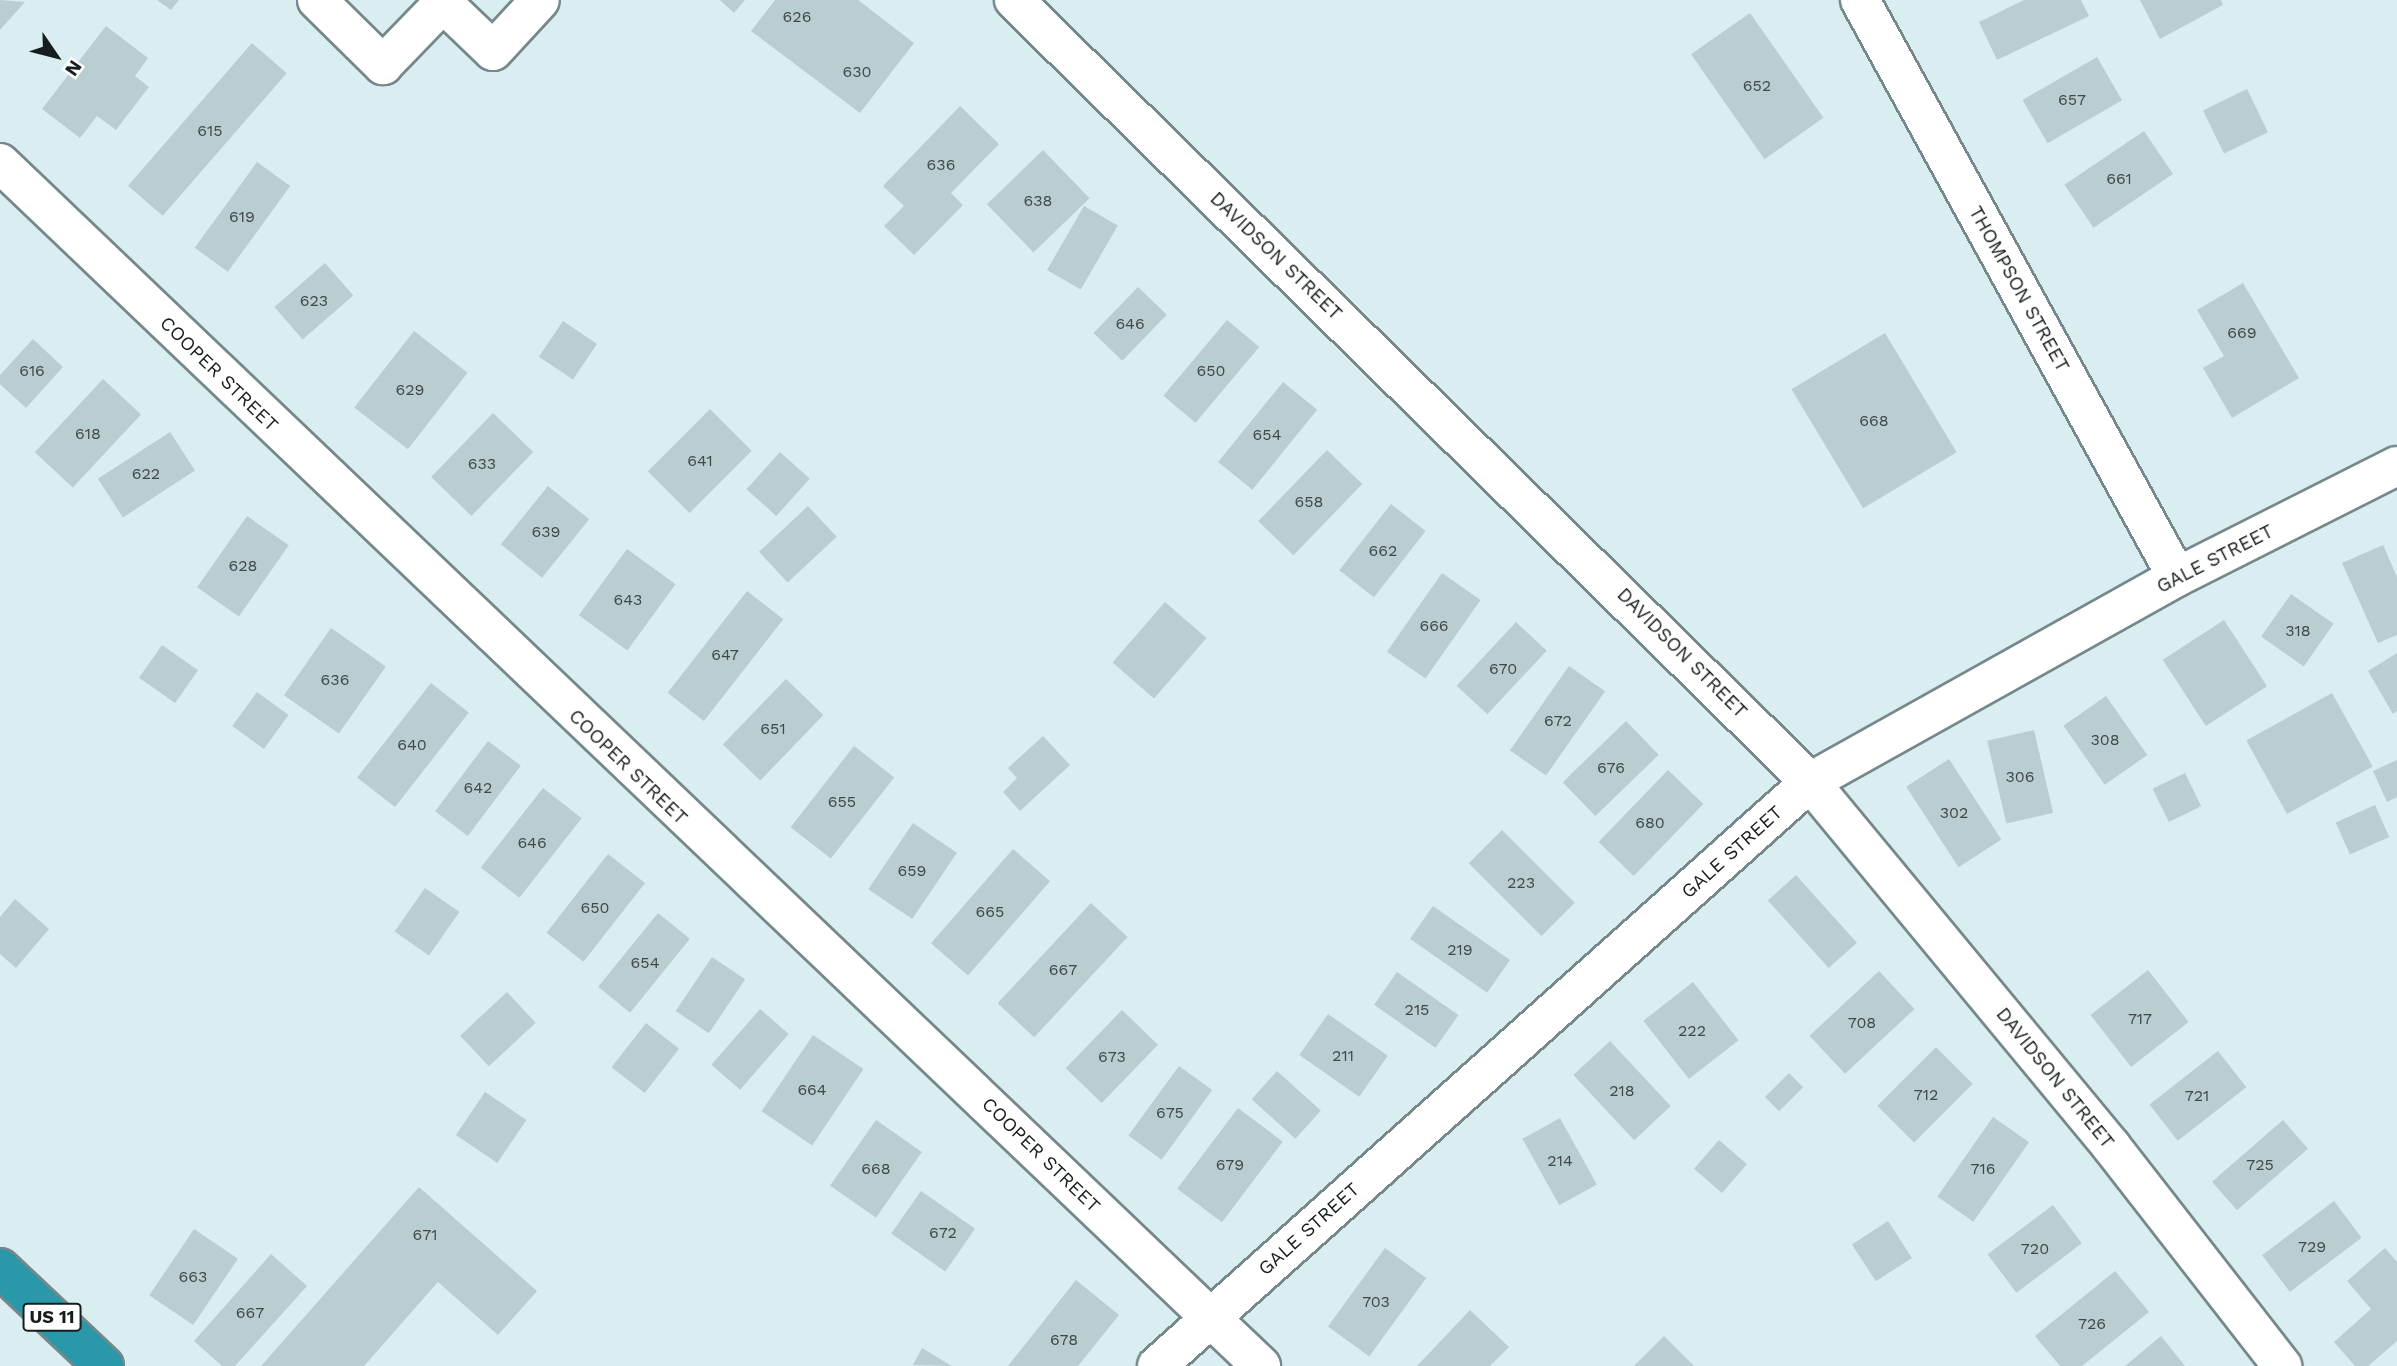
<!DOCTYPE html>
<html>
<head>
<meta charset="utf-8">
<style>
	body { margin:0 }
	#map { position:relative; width:2397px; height:1366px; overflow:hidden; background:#daeef2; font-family:"Work Sans",sans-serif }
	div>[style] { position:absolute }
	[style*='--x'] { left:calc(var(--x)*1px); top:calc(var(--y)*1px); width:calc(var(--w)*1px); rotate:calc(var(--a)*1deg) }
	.building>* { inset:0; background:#bacdd1; transform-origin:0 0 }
	.roads { filter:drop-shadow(2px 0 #75888b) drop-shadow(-2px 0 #75888b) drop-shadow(0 2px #75888b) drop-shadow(0 -2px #75888b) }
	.minor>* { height:38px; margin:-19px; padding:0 19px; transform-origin:19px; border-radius:19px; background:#fff }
	.highway>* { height:38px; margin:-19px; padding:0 19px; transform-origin:19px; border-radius:19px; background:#2998a8 }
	span { translate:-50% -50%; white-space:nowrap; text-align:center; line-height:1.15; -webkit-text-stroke:6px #fff; paint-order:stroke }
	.number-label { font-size:16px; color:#3f494b }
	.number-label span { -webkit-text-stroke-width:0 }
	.shield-label span { padding:2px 5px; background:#fff; border:2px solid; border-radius:5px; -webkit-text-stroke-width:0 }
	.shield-label { font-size:18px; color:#161d1e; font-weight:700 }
	.street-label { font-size:19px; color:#161d1e }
	.north { position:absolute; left:21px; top:21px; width:70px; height:70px; -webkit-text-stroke:5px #fff; paint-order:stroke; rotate:125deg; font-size:19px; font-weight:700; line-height:28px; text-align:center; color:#161d1e }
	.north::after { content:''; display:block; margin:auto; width:24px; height:32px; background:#161d1e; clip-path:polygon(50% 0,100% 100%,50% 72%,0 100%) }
</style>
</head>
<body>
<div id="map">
	<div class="building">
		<div style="clip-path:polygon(0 0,25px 2px,0 30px)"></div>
		<div style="clip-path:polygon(157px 0,179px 0,171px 10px)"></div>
		<div style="clip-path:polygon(720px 0,745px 0,734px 13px)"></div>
		<div style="clip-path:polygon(775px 0,858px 0,914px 43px,860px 113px,751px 31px)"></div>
		<div style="clip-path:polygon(2024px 0,2081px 0,2089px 16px,1997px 60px,1979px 22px)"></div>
		<div style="clip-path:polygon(2140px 0,2221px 0,2223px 5px,2160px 39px)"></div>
		<div style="left:1750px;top:13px;width:128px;height:72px;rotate:55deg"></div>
		<div style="clip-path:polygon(106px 26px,148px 58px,135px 76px,149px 87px,116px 130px,97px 116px,80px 138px,42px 109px)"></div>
		<div style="left:252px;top:43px;width:46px;height:189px;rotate:41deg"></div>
		<div style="left:2097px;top:57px;width:50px;height:86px;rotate:60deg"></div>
		<div style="left:2247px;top:89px;width:48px;height:49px;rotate:64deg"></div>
		<div style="clip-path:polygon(960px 106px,999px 144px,951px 193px,963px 205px,914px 255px,884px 226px,904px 206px,883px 186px)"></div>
		<div style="left:2144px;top:131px;width:52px;height:96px;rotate:56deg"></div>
		<div style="left:1043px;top:150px;width:67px;height:78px;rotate:46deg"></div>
		<div style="left:257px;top:162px;width:41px;height:106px;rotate:36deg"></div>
		<div style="left:1084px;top:206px;width:39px;height:74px;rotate:30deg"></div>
		<div style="left:325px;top:263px;width:43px;height:67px;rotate:49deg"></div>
		<div style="clip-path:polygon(2243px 283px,2299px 378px,2232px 418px,2203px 368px,2224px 356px,2197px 310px)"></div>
		<div style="left:1138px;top:287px;width:40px;height:64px;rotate:44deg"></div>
		<div style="left:1227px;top:320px;width:42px;height:99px;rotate:40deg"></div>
		<div style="left:563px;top:321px;width:41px;height:43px;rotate:34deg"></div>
		<div style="left:414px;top:331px;width:68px;height:97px;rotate:38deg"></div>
		<div style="left:1885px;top:333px;width:139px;height:109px;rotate:59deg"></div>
		<div style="clip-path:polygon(33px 339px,63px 367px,26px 408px,0 384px,0 375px)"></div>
		<div style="left:103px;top:379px;width:52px;height:100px;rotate:43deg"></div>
		<div style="left:1283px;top:382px;width:44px;height:103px;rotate:39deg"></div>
		<div style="left:710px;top:409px;width:59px;height:88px;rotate:45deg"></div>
		<div style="left:493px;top:413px;width:56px;height:89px;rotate:44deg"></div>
		<div style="left:170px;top:432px;width:46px;height:86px;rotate:57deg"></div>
		<div style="left:1327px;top:450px;width:49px;height:99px;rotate:44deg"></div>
		<div style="left:780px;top:452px;width:40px;height:50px;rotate:42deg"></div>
		<div style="left:548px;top:486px;width:53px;height:75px;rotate:39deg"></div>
		<div style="left:1391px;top:504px;width:44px;height:84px;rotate:38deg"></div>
		<div style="left:808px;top:506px;width:42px;height:67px;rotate:47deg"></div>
		<div style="left:247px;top:516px;width:51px;height:87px;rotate:35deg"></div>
		<div style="clip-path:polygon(2383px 545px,2397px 577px,2397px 635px,2378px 643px,2342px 563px)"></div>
		<div style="left:627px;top:549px;width:60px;height:82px;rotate:36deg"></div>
		<div style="left:1442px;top:573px;width:47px;height:96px;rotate:35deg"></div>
		<div style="left:747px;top:591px;width:46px;height:129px;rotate:38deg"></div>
		<div style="left:2291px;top:594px;width:52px;height:52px;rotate:35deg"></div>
		<div style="left:1165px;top:602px;width:55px;height:80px;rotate:41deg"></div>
		<div style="left:2224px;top:620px;width:79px;height:73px;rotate:57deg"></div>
		<div style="left:1516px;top:622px;width:42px;height:87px;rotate:43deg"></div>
		<div style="left:331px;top:628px;width:67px;height:82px;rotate:35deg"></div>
		<div style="left:162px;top:645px;width:44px;height:40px;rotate:35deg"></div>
		<div style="clip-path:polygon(2397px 653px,2397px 711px,2393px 714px,2368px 671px)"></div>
		<div style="left:1569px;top:666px;width:44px;height:103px;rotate:35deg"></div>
		<div style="left:786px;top:679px;width:52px;height:91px;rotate:44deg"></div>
		<div style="left:431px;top:683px;width:48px;height:120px;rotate:38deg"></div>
		<div style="left:257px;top:692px;width:39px;height:42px;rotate:36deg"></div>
		<div style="left:2332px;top:693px;width:84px;height:98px;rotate:61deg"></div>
		<div style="left:2106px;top:696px;width:72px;height:52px;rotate:55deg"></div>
		<div style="left:1626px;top:721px;width:47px;height:88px;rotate:46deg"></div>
		<div style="left:2034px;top:730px;width:85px;height:48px;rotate:77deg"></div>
		<div style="clip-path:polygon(1043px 736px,1070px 765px,1020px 811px,1003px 792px,1017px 778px,1008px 768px)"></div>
		<div style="left:488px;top:741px;width:41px;height:88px;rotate:37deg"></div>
		<div style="left:854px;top:746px;width:51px;height:103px;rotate:38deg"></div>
		<div style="left:1949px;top:759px;width:96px;height:51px;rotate:57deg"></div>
		<div style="clip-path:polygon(2397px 760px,2397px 797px,2387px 802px,2373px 771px)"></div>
		<div style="left:1668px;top:770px;width:49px;height:100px;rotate:44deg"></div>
		<div style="left:2185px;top:773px;width:37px;height:36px;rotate:64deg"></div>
		<div style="left:543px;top:788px;width:49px;height:101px;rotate:38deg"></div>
		<div style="left:2375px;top:805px;width:35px;height:43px;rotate:66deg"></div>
		<div style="left:913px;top:823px;width:53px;height:80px;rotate:34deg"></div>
		<div style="left:1502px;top:830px;width:103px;height:47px;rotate:45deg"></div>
		<div style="left:1013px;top:849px;width:49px;height:125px;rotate:41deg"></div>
		<div style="left:608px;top:854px;width:47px;height:100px;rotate:38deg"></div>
		<div style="left:1796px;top:875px;width:91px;height:38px;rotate:48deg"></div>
		<div style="left:425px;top:888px;width:42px;height:53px;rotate:35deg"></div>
		<div style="clip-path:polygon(15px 899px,49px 929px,16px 968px,0 954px,0 917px)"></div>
		<div style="left:1091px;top:903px;width:50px;height:137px;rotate:43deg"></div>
		<div style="left:1433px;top:906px;width:94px;height:40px;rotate:35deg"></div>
		<div style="left:658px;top:913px;width:41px;height:95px;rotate:39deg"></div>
		<div style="left:712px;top:957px;width:40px;height:65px;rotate:34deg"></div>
		<div style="left:2148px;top:970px;width:66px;height:73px;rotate:52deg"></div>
		<div style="left:1879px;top:971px;width:52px;height:95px;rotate:47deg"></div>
		<div style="left:1397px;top:972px;width:75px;height:40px;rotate:35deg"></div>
		<div style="left:1693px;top:982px;width:74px;height:63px;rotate:52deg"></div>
		<div style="left:507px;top:992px;width:42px;height:64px;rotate:47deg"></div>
		<div style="left:760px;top:1009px;width:38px;height:74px;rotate:41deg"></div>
		<div style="left:1122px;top:1010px;width:50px;height:81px;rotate:44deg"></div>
		<div style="left:1328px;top:1014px;width:73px;height:50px;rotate:35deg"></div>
		<div style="left:646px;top:1023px;width:42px;height:56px;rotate:38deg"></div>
		<div style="left:813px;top:1035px;width:61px;height:92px;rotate:34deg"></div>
		<div style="left:1610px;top:1041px;width:89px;height:50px;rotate:47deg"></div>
		<div style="left:1936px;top:1047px;width:52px;height:83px;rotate:45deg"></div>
		<div style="left:2218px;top:1051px;width:46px;height:87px;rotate:52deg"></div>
		<div style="left:1179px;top:1066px;width:41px;height:86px;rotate:36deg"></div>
		<div style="left:1277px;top:1071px;width:59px;height:38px;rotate:42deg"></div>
		<div style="left:1789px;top:1073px;width:20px;height:34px;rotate:45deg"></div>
		<div style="left:485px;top:1092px;width:50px;height:52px;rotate:34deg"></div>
		<div style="left:1238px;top:1108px;width:56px;height:101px;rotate:37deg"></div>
		<div style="left:1993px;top:1117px;width:44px;height:97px;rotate:35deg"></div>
		<div style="left:1560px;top:1118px;width:76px;height:43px;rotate:61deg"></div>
		<div style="left:876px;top:1120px;width:56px;height:80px;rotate:35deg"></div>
		<div style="left:2283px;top:1120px;width:38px;height:94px;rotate:49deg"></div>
		<div style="left:1719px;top:1140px;width:37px;height:38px;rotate:41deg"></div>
		<div style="clip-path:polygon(419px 1187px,537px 1291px,498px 1335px,438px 1282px,364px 1366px,261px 1366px)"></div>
		<div style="left:921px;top:1191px;width:66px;height:52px;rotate:35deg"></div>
		<div style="left:2334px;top:1201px;width:46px;height:90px;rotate:53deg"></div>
		<div style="left:2053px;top:1205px;width:48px;height:82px;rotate:53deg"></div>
		<div style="left:1888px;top:1221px;width:44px;height:43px;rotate:57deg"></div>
		<div style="left:194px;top:1229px;width:53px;height:80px;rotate:34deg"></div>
		<div style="left:1385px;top:1248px;width:51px;height:97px;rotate:36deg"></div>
		<div style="clip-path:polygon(2385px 1248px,2397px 1262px,2397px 1341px,2368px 1366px,2355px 1366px,2334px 1342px,2371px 1309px,2347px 1281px)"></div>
		<div style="clip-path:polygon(271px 1254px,307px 1286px,235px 1366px,222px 1366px,194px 1341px)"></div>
		<div style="clip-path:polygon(2115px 1271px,2149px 1312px,2082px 1366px,2060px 1366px,2035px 1336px)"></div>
		<div style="clip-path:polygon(1076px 1280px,1119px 1315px,1078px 1366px,1008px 1366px)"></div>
		<div style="clip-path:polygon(1470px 1310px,1509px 1347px,1490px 1366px,1417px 1366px)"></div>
		<div style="clip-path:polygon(1664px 1336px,1694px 1366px,1634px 1366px)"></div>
		<div style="clip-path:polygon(2161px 1336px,2185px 1366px,2125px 1366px)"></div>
		<div style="clip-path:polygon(922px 1348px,952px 1366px,913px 1365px)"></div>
	</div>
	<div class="roads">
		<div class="minor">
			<div style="--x:317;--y:0;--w:93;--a:44.6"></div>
			<div style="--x:383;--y:65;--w:91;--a:-45.9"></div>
			<div style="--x:1014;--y:0;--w:1116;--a:44.49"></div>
			<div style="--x:1810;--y:782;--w:472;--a:50.4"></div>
			<div style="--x:2111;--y:1146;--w:279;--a:52.1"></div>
			<div style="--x:1860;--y:0;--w:658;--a:61.22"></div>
			<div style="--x:443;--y:3;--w:69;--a:43.8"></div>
			<div style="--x:493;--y:51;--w:69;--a:-47.3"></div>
			<div style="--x:0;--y:163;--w:1743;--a:43.65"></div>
			<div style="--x:1157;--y:1366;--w:876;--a:-41.81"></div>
			<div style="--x:1810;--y:782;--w:420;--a:-29.2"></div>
			<div style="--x:2177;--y:577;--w:246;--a:-26.8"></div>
		</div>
		<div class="highway">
			<div style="--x:0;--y:1268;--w:143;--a:43.3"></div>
		</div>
	</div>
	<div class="number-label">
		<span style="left:797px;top:17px">626</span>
		<span style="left:857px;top:72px">630</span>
		<span style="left:1757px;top:86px">652</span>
		<span style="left:2072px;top:100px">657</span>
		<span style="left:210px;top:131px">615</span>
		<span style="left:941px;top:165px">636</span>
		<span style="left:2119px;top:179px">661</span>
		<span style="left:1038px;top:201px">638</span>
		<span style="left:242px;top:217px">619</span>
		<span style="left:314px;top:301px">623</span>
		<span style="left:1130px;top:324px">646</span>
		<span style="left:2242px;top:333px">669</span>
		<span style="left:32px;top:371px">616</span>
		<span style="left:1211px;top:371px">650</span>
		<span style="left:410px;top:390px">629</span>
		<span style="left:1874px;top:421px">668</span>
		<span style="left:88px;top:434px">618</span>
		<span style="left:1267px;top:435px">654</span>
		<span style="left:700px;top:461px">641</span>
		<span style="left:482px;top:464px">633</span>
		<span style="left:146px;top:474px">622</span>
		<span style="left:1309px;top:502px">658</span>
		<span style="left:546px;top:532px">639</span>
		<span style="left:1383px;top:551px">662</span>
		<span style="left:243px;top:566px">628</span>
		<span style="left:628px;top:600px">643</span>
		<span style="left:1434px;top:626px">666</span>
		<span style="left:2298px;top:631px">318</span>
		<span style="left:725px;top:655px">647</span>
		<span style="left:1503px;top:669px">670</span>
		<span style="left:335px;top:680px">636</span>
		<span style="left:1558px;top:721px">672</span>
		<span style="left:773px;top:729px">651</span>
		<span style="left:2105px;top:740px">308</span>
		<span style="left:412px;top:745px">640</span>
		<span style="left:1611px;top:768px">676</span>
		<span style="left:2020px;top:777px">306</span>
		<span style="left:478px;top:788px">642</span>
		<span style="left:842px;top:802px">655</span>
		<span style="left:1954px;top:813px">302</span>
		<span style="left:1650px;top:823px">680</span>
		<span style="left:532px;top:843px">646</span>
		<span style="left:912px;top:871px">659</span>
		<span style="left:1521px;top:883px">223</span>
		<span style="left:595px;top:908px">650</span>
		<span style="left:990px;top:912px">665</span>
		<span style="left:1460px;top:950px">219</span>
		<span style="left:645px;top:963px">654</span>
		<span style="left:1063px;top:970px">667</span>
		<span style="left:1417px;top:1010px">215</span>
		<span style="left:2140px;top:1019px">717</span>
		<span style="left:1862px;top:1023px">708</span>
		<span style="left:1692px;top:1031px">222</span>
		<span style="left:1343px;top:1056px">211</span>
		<span style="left:1112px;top:1057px">673</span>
		<span style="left:812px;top:1090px">664</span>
		<span style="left:1622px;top:1091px">218</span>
		<span style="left:1926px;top:1095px">712</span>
		<span style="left:2197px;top:1096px">721</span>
		<span style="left:1170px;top:1113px">675</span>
		<span style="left:1560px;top:1161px">214</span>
		<span style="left:1230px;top:1165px">679</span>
		<span style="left:2260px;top:1165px">725</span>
		<span style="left:876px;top:1169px">668</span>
		<span style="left:1983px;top:1169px">716</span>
		<span style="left:943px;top:1233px">672</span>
		<span style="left:425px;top:1235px">671</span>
		<span style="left:2312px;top:1247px">729</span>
		<span style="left:2035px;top:1249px">720</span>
		<span style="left:193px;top:1277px">663</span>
		<span style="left:1376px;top:1302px">703</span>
		<span style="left:250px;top:1313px">667</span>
		<span style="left:2092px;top:1324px">726</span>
		<span style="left:1064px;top:1340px">678</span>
	</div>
	<div class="shield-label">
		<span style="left:52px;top:1317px">US 11</span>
	</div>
	<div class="street-label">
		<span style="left:1276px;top:256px;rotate:44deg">DAVIDSON STREET</span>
		<span style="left:2019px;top:289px;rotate:61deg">THOMPSON STREET</span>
		<span style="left:219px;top:374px;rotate:44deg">COOPER STREET</span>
		<span style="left:2215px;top:559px;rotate:-27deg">GALE STREET</span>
		<span style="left:1682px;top:653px;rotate:45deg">DAVIDSON STREET</span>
		<span style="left:628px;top:767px;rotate:44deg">COOPER STREET</span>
		<span style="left:1732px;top:852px;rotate:-42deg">GALE STREET</span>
		<span style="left:2055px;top:1078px;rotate:51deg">DAVIDSON STREET</span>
		<span style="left:1041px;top:1155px;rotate:44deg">COOPER STREET</span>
		<span style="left:1309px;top:1229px;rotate:-42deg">GALE STREET</span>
	</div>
	<div class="north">N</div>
</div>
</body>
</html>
